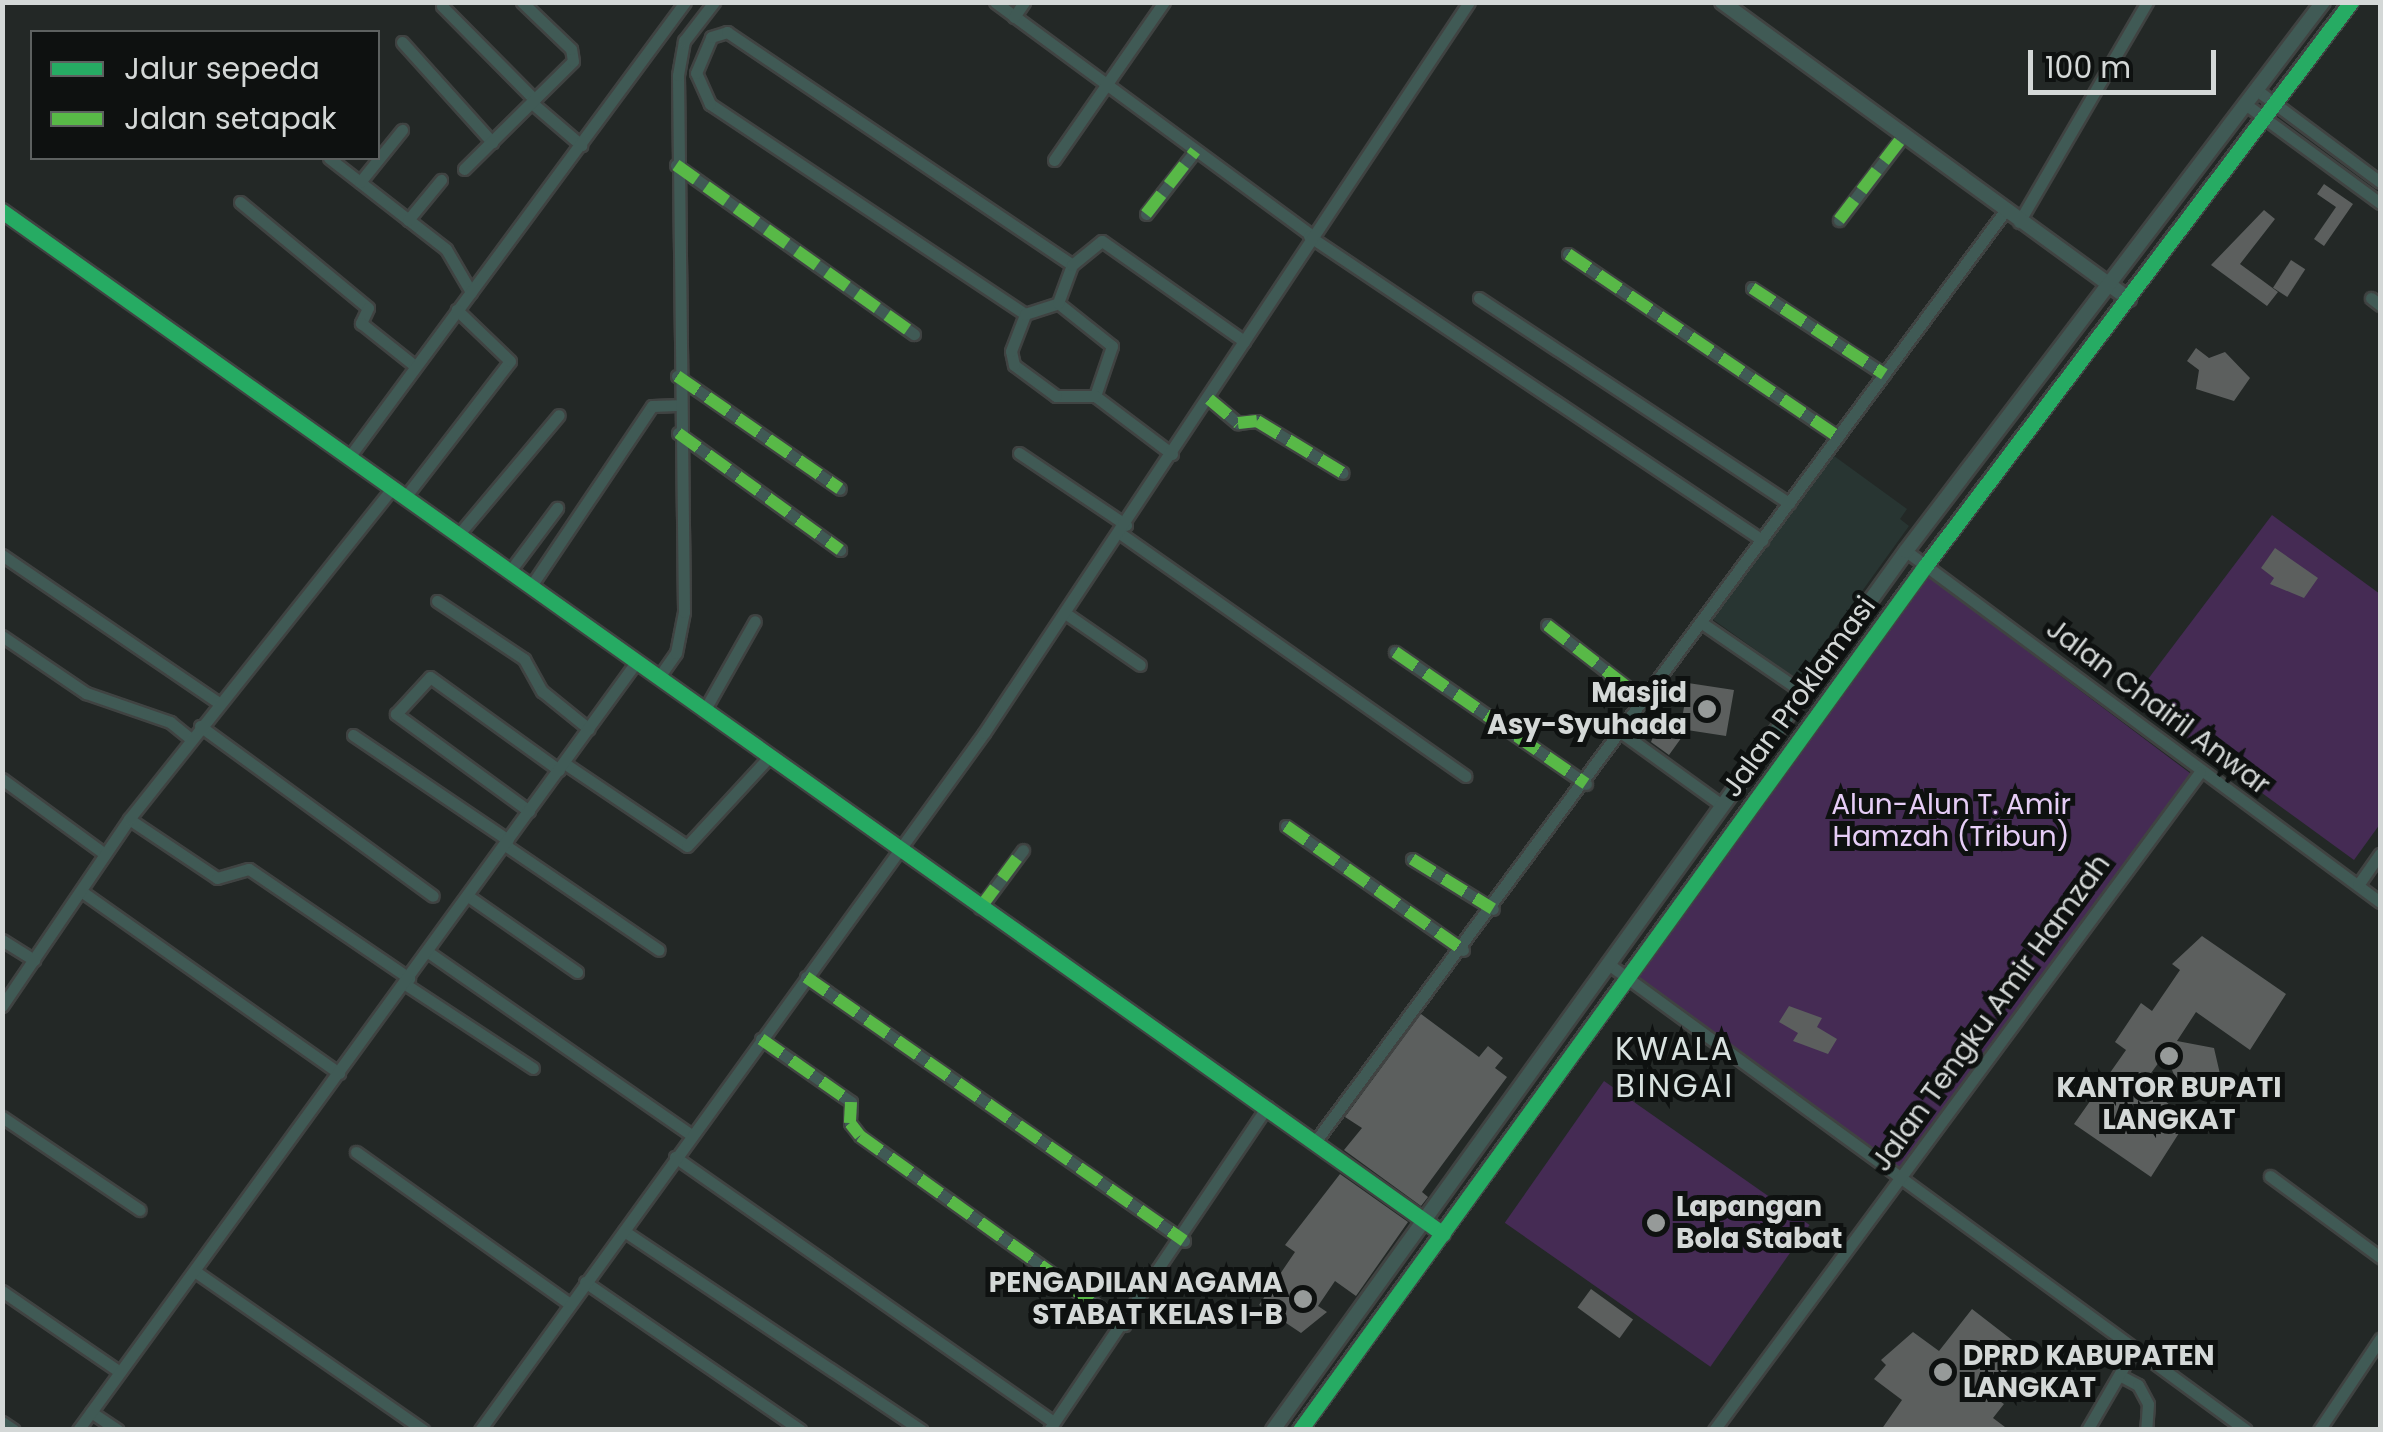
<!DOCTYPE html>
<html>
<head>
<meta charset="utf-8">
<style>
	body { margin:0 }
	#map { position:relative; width:2383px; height:1432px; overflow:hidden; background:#232826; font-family:Poppins,sans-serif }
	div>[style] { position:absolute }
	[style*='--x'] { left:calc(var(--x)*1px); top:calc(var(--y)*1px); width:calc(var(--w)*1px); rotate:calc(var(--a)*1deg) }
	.built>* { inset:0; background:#283532 }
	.green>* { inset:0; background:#452b54; transform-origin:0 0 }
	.building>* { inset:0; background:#5c5f5e; transform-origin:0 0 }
	.roads { filter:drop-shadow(2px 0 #404342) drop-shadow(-2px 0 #404342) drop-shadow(0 2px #404342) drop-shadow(0 -2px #404342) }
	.minor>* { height:11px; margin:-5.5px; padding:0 5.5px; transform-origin:5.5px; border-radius:5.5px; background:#405a55 }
	.tertiary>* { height:14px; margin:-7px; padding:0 7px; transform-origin:7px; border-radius:7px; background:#405a55 }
	.quiet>* { height:12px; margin-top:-6px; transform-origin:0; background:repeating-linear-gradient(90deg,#58b947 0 25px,transparent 0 37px) }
	.cycleway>* { height:15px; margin:-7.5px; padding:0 7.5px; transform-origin:7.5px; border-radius:7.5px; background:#26ab63 }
	.dots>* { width:28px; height:28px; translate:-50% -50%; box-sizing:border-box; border:5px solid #0e1110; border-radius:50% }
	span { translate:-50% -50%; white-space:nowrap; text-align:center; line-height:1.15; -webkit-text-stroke:10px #0e1110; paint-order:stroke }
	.poi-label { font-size:28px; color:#d4d8d7; font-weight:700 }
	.right { translate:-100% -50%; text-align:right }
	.left { translate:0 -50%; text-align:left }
	.street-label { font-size:28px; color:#d4d8d7 }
	.park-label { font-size:28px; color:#e6cdf6 }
	.quarter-label { font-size:32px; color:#d8e1df; letter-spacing:2.5px }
	.frame { position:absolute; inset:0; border:5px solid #d4d8d7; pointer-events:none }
	.legend { position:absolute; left:30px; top:30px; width:350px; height:130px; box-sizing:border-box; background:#0e1110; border:2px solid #5d6160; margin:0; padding:12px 18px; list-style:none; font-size:30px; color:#d4d8d7 }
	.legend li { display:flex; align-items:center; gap:20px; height:50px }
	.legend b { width:50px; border:2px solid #5d6160 }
	.scale { position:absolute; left:2028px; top:50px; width:188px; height:45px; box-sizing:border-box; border:5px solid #d4d8d7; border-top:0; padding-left:12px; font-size:30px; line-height:35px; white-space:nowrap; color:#d4d8d7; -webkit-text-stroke:8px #0e1110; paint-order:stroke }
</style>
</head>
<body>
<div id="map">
	<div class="built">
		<div style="clip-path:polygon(1830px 453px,1907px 509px,1900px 519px,1909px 526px,1798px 680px,1711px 618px)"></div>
	</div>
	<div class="green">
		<div style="clip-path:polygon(2272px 515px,2380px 594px,2380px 824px,2354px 860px,2133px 699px)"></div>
		<div style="left:1923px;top:572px;width:340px;height:496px;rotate:37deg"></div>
		<div style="left:1604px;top:1081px;width:251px;height:173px;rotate:35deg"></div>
	</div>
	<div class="building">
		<div style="clip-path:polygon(2324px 184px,2353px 204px,2324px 246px,2314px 239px,2336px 207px,2317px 194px)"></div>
		<div style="clip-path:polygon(2264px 210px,2275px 219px,2240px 264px,2278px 292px,2267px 306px,2211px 265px)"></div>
		<div style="left:2291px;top:260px;width:17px;height:33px;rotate:33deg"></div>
		<div style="clip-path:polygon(2196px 348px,2209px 358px,2225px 352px,2250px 378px,2234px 401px,2196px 389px,2199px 370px,2187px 361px)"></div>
		<div style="clip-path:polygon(2275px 548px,2318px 578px,2304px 598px,2270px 584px,2274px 578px,2261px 568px)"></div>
		<div style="clip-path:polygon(1688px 683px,1734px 690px,1726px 736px,1687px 730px,1669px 755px,1651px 742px,1663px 712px,1681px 725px)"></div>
		<div style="clip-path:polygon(2202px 936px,2286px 994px,2250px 1050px,2196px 1012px,2177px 1041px,2214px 1048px,2220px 1074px,2212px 1090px,2183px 1095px,2165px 1054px,2143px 1084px,2188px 1119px,2151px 1177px,2074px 1124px,2126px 1050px,2115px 1042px,2141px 1003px,2152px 1011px,2180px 970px,2172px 964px)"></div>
		<div style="clip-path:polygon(1789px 1006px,1822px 1018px,1817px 1027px,1837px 1039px,1828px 1054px,1793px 1041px,1798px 1033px,1779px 1022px)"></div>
		<div style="clip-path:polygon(1421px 1014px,1479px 1057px,1488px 1046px,1503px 1058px,1495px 1068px,1507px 1077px,1422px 1192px,1428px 1197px,1421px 1206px,1344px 1150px,1362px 1128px,1345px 1117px)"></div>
		<div style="clip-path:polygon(1340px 1174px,1408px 1222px,1356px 1296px,1335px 1281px,1318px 1306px,1327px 1312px,1301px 1333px,1259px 1305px,1295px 1252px,1285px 1245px)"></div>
		<div style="left:1591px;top:1289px;width:52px;height:23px;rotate:36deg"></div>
		<div style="clip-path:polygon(1972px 1309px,2025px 1350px,1988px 1393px,2004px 1404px,1993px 1418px,2009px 1430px,1881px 1430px,1902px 1400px,1874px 1379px,1886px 1365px,1881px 1360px,1913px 1332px,1939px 1351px)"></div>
	</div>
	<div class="roads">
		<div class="minor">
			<div style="--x:995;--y:2;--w:391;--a:36.4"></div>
			<div style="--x:442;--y:6;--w:132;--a:45.3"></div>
			<div style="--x:1014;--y:17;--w:18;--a:-56"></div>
			<div style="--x:402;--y:42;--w:135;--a:48"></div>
			<div style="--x:2258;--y:91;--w:152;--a:36.7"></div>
			<div style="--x:532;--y:103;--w:65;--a:40.6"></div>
			<div style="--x:2248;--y:106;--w:164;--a:36.3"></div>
			<div style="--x:329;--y:158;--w:148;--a:37.9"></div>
			<div style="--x:446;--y:249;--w:50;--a:59.8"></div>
			<div style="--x:1054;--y:160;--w:193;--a:-55.2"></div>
			<div style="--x:676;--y:165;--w:292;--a:35.4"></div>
			<div style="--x:464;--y:169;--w:153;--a:-44.7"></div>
			<div style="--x:573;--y:61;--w:12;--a:-99"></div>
			<div style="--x:571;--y:49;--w:68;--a:-136.2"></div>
			<div style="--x:360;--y:182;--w:67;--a:-51.1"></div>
			<div style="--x:240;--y:202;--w:166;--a:39.6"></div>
			<div style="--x:368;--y:308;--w:17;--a:115"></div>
			<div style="--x:361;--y:323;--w:69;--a:38.5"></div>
			<div style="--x:1146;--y:214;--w:80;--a:-52.1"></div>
			<div style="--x:408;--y:220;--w:52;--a:-50.5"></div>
			<div style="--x:1839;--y:220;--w:107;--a:-52.6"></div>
			<div style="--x:2019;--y:222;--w:255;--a:-59.8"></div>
			<div style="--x:1309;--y:236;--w:546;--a:33.86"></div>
			<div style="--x:1568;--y:254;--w:326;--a:34.1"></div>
			<div style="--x:1752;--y:288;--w:158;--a:33.1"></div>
			<div style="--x:1479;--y:298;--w:372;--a:33.5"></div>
			<div style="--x:2371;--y:298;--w:11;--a:38"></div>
			<div style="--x:1058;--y:303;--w:69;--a:38.5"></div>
			<div style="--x:1112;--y:346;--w:53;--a:108.8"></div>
			<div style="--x:1025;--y:314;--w:379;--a:-146.3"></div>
			<div style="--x:710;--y:104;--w:34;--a:-114"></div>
			<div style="--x:696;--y:73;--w:39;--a:-67"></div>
			<div style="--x:711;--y:37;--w:17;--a:-17"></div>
			<div style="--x:727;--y:32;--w:416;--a:34"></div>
			<div style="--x:677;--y:376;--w:198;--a:34.7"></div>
			<div style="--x:1209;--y:399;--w:38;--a:40"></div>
			<div style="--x:1238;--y:423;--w:19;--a:-6"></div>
			<div style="--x:1257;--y:421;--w:100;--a:31.2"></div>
			<div style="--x:678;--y:433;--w:200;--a:35.8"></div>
			<div style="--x:1019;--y:453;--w:129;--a:33.9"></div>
			<div style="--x:1172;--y:454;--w:96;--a:-143"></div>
			<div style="--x:1095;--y:396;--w:39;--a:180"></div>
			<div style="--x:1056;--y:396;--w:52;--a:-143.6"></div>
			<div style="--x:1014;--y:365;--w:14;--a:-102"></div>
			<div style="--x:1011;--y:351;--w:40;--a:-69"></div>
			<div style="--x:1025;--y:314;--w:35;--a:-18"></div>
			<div style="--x:1058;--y:303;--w:40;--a:-69.8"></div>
			<div style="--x:1072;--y:265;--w:38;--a:-39"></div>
			<div style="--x:1102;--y:241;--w:174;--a:35.2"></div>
			<div style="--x:350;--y:456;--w:564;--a:-53.58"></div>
			<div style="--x:406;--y:496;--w:170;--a:-52.4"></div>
			<div style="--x:510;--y:361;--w:74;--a:-136.1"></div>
			<div style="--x:459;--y:534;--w:155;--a:-50"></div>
			<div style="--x:1121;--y:534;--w:421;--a:35.1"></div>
			<div style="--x:1906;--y:551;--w:590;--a:36.52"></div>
			<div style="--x:2;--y:555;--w:263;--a:34.3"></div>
			<div style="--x:510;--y:571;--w:79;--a:-53.3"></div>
			<div style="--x:531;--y:586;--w:217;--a:-56.1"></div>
			<div style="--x:652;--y:406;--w:25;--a:-2"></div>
			<div style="--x:437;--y:601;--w:105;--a:33.7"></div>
			<div style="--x:524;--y:659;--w:37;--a:61"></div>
			<div style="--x:542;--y:691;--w:60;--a:39"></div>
			<div style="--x:1065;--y:613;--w:91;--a:34.7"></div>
			<div style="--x:1702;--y:623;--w:124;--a:34.5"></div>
			<div style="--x:1547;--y:625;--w:124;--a:37.8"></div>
			<div style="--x:2;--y:636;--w:102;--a:34.2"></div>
			<div style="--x:86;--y:693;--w:89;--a:19"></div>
			<div style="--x:170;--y:722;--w:27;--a:39"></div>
			<div style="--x:1395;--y:652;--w:232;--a:34.6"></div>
			<div style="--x:659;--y:677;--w:29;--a:-55"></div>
			<div style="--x:676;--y:653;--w:42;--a:-79"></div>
			<div style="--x:684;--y:612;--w:537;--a:-90.64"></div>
			<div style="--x:678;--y:75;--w:35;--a:-80"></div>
			<div style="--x:684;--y:41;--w:49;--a:-52.4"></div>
			<div style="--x:704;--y:711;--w:103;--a:-60.5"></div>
			<div style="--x:200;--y:726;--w:288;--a:36.1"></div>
			<div style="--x:1622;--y:733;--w:123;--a:35.8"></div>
			<div style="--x:353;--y:735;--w:187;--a:34.1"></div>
			<div style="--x:564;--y:763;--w:148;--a:34"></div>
			<div style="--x:687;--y:846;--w:121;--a:-47.3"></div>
			<div style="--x:2;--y:779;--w:127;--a:36.1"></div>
			<div style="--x:529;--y:811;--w:165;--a:-143.9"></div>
			<div style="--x:396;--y:714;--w:50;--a:-47.4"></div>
			<div style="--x:430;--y:677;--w:159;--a:35.8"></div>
			<div style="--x:129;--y:819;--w:106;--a:33.8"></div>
			<div style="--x:217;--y:878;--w:33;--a:-16"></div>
			<div style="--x:249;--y:869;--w:194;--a:34.3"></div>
			<div style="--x:1286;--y:826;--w:216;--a:35"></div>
			<div style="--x:505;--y:845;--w:186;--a:34.3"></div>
			<div style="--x:1412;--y:859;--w:95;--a:31.7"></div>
			<div style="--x:2358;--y:885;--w:38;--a:-55"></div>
			<div style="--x:81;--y:891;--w:316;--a:35.2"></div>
			<div style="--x:468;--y:896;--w:133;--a:34.9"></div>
			<div style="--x:980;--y:908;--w:72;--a:-53.4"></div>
			<div style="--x:2;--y:940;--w:38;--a:32"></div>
			<div style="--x:428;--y:952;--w:319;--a:34.8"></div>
			<div style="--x:1607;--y:963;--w:791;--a:36.16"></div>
			<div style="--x:806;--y:977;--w:461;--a:34.9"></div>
			<div style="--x:405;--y:984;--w:153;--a:33.3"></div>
			<div style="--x:2;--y:1006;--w:226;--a:-55.8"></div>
			<div style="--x:129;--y:819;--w:424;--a:-51.5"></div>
			<div style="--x:761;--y:1039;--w:110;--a:35"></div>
			<div style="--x:851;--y:1102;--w:21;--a:93"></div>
			<div style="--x:850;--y:1123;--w:16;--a:52"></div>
			<div style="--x:860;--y:1136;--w:325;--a:35.6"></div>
			<div style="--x:2;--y:1117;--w:166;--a:34"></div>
			<div style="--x:1315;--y:1142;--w:1159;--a:-53.46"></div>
			<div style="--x:356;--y:1152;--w:262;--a:35.4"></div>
			<div style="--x:675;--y:1157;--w:462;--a:35"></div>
			<div style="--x:2270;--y:1176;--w:137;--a:36.4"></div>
			<div style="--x:624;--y:1231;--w:358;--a:33.8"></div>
			<div style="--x:196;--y:1272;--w:277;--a:34.8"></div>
			<div style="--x:585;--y:1282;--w:261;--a:34.5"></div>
			<div style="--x:2;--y:1291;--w:143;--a:34.5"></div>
			<div style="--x:2121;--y:1376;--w:19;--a:28"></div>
			<div style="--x:2138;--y:1385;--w:21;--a:62"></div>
			<div style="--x:2148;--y:1404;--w:26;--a:94"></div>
			<div style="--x:91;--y:1412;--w:32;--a:34"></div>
			<div style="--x:2;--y:1422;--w:14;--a:34"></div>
			<div style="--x:78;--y:1430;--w:951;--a:-53.99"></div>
			<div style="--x:480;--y:1430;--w:860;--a:-54.13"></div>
			<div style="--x:984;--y:733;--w:877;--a:-56.44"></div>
			<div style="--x:1049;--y:1430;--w:390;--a:-56"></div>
			<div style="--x:1714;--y:1430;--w:818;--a:-53.55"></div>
			<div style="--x:2087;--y:1430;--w:94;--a:-59.9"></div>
			<div style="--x:2319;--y:1430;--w:110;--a:-56.2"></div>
		</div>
		<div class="tertiary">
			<div style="--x:1722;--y:2;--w:504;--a:36.12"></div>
			<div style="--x:2;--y:211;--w:1767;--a:35.37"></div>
			<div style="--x:1273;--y:1430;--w:1083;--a:-54.24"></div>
			<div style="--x:1906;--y:551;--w:689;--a:-52.78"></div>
			<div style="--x:1300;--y:1430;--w:1068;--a:-54.11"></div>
			<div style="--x:1926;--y:565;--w:705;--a:-52.95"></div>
		</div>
	</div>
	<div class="quiet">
		<div style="--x:676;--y:165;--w:292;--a:35.4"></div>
		<div style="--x:1146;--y:214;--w:80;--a:-52.1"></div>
		<div style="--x:1839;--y:220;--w:107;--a:-52.6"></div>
		<div style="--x:1568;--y:254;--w:326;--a:34.1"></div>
		<div style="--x:1752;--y:288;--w:158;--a:33.1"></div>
		<div style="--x:677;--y:376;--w:198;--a:34.7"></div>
		<div style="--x:1209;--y:399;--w:38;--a:40"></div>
		<div style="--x:1238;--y:423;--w:19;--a:-6"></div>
		<div style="--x:1257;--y:421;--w:100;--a:31.2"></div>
		<div style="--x:678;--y:433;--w:200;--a:35.8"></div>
		<div style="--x:1547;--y:625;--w:124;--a:37.8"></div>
		<div style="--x:1395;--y:652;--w:232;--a:34.6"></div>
		<div style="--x:1286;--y:826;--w:216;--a:35"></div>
		<div style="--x:1412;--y:859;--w:95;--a:31.7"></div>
		<div style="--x:980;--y:908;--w:72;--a:-53.4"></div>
		<div style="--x:806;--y:977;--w:461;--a:34.9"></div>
		<div style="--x:761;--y:1039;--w:110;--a:35"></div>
		<div style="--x:851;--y:1102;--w:21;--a:93"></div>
		<div style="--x:850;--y:1123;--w:16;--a:52"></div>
		<div style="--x:860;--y:1136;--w:325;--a:35.6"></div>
	</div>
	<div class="cycleway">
		<div style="--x:2;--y:211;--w:1767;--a:35.37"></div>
		<div style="--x:1300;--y:1430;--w:1068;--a:-54.11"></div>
		<div style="--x:1926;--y:565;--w:705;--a:-52.95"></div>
	</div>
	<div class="dots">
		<div style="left:1707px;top:709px;background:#969a99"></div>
		<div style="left:2169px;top:1056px;background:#969a99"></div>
		<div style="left:1656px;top:1223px;background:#969a99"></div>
		<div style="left:1303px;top:1299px;background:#969a99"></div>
		<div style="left:1943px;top:1372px;background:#969a99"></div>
	</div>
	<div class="poi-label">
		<span class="right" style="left:1687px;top:709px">Masjid<br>Asy-Syuhada</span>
		<span style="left:2169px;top:1104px">KANTOR BUPATI<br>LANGKAT</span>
		<span class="left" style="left:1676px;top:1223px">Lapangan<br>Bola Stabat</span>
		<span class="right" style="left:1283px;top:1299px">PENGADILAN AGAMA<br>STABAT KELAS I-B</span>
		<span class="left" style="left:1963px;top:1372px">DPRD KABUPATEN<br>LANGKAT</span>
	</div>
	<div class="street-label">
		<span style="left:1799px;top:697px;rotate:-54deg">Jalan Proklamasi</span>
		<span style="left:2158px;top:707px;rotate:37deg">Jalan Chairil Anwar</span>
		<span style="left:1991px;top:1013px;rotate:-54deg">Jalan Tengku Amir Hamzah</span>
	</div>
	<div class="park-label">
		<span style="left:1951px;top:821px">Alun-Alun T. Amir<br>Hamzah (Tribun)</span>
	</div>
	<div class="quarter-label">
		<span style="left:1675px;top:1068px">KWALA<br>BINGAI</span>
	</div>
	<div class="frame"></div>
	<ul class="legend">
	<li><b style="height:12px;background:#26ab63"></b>Jalur sepeda</li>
	<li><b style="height:12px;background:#58b947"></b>Jalan setapak</li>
	</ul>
	<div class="scale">100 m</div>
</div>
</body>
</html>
